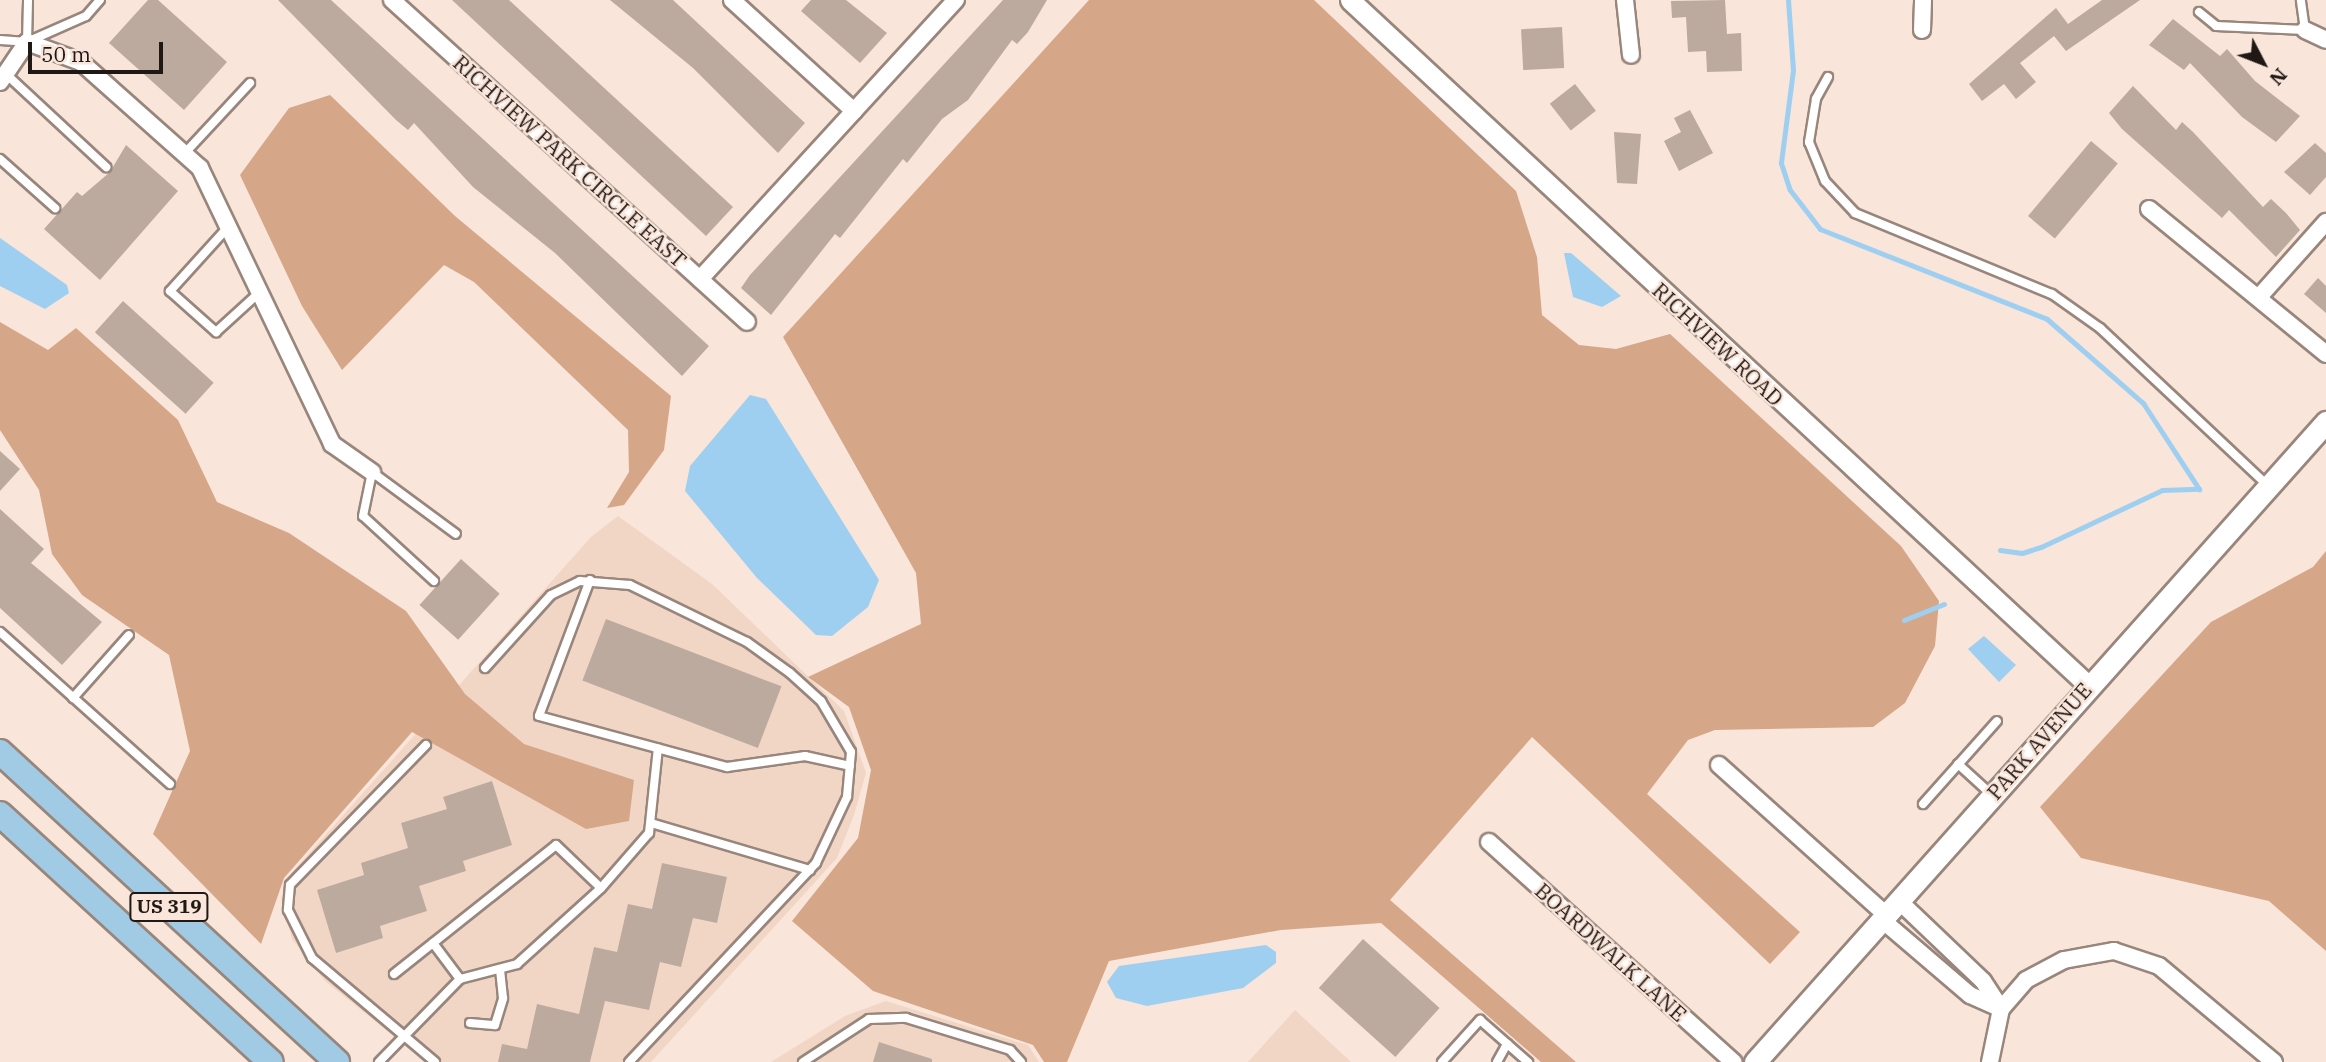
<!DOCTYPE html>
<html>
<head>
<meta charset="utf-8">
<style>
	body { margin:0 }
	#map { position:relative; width:2326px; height:1062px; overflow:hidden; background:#f9e5d9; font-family:"IBM Plex Serif",serif }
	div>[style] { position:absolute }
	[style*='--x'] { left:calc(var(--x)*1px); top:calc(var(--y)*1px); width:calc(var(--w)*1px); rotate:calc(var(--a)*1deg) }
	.built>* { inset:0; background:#f1d6c6 }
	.forest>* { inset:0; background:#d6a688 }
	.water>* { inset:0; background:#9ecff1 }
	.stream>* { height:5px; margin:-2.5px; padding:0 2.5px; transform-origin:2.5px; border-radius:2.5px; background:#9ecff1 }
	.building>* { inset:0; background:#bdaa9f; transform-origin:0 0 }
	.roads { filter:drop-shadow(2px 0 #98867c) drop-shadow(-2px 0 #98867c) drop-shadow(0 2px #98867c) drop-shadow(0 -2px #98867c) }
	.service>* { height:8px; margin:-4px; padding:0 4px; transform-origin:4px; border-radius:4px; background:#fff }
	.minor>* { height:16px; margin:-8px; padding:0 8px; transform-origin:8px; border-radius:8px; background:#fff }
	.tertiary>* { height:19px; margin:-9.5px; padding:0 9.5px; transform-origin:9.5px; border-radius:9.5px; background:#fff }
	.secondary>* { height:21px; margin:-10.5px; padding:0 10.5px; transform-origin:10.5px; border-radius:10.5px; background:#fff }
	.primary>* { height:24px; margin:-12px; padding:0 12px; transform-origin:12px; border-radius:12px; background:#a1cae4 }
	span { translate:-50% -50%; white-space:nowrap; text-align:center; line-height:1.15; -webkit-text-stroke:5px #f9e5d9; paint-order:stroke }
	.shield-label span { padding:2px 5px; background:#f9e5d9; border:2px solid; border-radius:5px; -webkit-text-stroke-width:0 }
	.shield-label { font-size:19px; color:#1f1814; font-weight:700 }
	.street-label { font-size:21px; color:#1f1814 }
	.north { position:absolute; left:2228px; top:28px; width:70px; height:70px; -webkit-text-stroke:5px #f9e5d9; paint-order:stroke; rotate:132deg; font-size:19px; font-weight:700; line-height:28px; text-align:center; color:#1f1814 }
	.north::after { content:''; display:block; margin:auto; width:24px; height:32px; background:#1f1814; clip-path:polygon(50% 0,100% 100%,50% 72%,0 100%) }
	.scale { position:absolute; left:28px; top:42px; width:135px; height:32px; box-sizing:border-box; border:4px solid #1f1814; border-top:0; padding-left:9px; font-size:21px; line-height:24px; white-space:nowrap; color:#1f1814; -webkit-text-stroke:5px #f9e5d9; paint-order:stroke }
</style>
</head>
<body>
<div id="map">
	<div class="built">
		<div style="clip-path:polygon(618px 516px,712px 584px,844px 711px,866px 773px,854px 815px,837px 858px,651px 1062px,426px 1062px,325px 981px,292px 939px,281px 897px,289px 876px,591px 537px)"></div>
		<div style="clip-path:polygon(886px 1001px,1028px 1045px,1039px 1062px,771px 1062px,845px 1016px)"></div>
		<div style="clip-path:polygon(1295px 1010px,1351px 1062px,1248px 1062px)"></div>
	</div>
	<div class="forest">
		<div style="clip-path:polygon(1089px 0,1314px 0,1516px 191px,1537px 257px,1542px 315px,1579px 345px,1616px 349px,1670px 334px,1901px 546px,1939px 601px,1935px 646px,1905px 703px,1873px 727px,1715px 730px,1688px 740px,1647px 794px,1800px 932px,1770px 964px,1532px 737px,1390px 900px,1576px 1062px,1541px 1062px,1381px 923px,1281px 930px,1109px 961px,1067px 1062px,1044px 1062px,1033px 1045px,873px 991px,792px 921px,858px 838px,871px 770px,849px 707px,808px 677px,921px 624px,916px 573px,783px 337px)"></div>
		<div style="clip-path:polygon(330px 95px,455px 216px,671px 396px,664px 450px,624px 505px,607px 508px,629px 472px,628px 430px,474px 282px,444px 265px,342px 370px,302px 306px,240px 175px,289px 108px)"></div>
		<div style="clip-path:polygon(0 322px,48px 350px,76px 328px,178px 420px,217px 502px,289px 533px,406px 611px,465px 694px,524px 744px,634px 780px,629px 821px,586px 829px,412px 732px,284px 878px,261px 944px,153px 834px,190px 751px,169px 655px,82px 595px,52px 554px,39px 490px,0 430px)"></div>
		<div style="clip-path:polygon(2326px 551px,2326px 951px,2269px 901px,2081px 858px,2040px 807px,2211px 622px,2313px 567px)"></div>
	</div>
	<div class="water">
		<div style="clip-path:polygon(0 238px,67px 285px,69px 293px,45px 309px,0 286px)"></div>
		<div style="clip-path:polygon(1564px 253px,1571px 253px,1621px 296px,1602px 307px,1573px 297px)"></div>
		<div style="clip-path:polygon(750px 395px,766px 399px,879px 580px,868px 607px,832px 636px,816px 635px,757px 578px,685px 491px,690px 466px)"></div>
		<div style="clip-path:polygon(1984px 636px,2016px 665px,1999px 682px,1968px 649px)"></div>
		<div style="clip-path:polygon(1266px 945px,1276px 952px,1276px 963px,1243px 988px,1147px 1006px,1116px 998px,1107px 982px,1119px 966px)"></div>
	</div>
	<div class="stream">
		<div style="--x:1788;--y:0;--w:70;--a:85.9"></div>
		<div style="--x:1793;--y:70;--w:94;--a:97.4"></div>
		<div style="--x:1781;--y:163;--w:28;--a:72"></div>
		<div style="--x:1790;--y:190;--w:49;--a:52.4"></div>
		<div style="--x:1820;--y:229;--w:244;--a:21.6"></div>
		<div style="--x:2047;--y:319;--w:128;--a:41.2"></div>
		<div style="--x:2143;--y:403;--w:103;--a:56.9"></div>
		<div style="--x:2000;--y:550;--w:22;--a:8"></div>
		<div style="--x:2022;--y:553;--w:20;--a:-18"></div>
		<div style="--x:2041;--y:547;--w:134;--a:-25.2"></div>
		<div style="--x:2162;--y:490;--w:37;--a:-2"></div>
		<div style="--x:1904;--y:620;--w:43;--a:-21.8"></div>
	</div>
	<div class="building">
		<div style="clip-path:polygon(148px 0,158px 0,227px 62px,184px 110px,109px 43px)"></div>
		<div style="clip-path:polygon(278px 0,331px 0,709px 346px,682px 376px,555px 253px,473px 187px,414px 123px,408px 130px,396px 120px)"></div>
		<div style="clip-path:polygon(452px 0,509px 0,733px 207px,706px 236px)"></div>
		<div style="clip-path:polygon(610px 0,673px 0,805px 123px,778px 153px,693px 68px)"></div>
		<div style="clip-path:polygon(811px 0,846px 0,887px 33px,860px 63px,801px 11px)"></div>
		<div style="clip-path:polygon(1003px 0,1047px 0,1028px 32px,1017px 44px,1012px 40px,968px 100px,942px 119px,907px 163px,903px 159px,840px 238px,835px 234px,771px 315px,741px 288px,750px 275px)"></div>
		<div style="clip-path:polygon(1725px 0,1727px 34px,1741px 33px,1742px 71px,1707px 72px,1706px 51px,1688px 52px,1686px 17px,1672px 18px,1671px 1px)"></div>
		<div style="clip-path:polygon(2102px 0,2140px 0,2066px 51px,2054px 36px,2020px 63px,2036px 82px,2016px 99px,2004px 84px,1982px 101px,1969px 84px,2056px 8px,2068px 24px)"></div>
		<div style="clip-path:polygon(2173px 19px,2220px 56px,2227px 49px,2255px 81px,2300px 116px,2276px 142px,2242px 117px,2190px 63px,2184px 70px,2149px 45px)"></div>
		<div style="left:1562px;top:27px;width:41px;height:41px;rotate:87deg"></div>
		<div style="left:1575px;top:84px;width:34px;height:32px;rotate:52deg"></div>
		<div style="clip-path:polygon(2133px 86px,2176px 130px,2182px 122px,2193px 132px,2263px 207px,2271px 199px,2286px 213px,2300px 230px,2276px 257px,2229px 210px,2222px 218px,2122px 129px,2109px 113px)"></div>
		<div style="clip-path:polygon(1690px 110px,1713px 153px,1679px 171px,1664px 141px,1681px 132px,1674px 118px)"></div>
		<div style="clip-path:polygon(1614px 132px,1641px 134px,1637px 184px,1617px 183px)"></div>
		<div style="left:2091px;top:141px;width:35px;height:98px;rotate:40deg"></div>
		<div style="clip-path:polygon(2315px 143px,2326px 153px,2326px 177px,2310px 195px,2284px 172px)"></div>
		<div style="clip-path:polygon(126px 145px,178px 191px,100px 280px,44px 229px,77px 192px,82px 196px,110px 172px)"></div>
		<div style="clip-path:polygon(2318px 278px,2326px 286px,2326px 313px,2304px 294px)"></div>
		<div style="left:123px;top:301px;width:122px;height:42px;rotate:42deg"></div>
		<div style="clip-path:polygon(0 451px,20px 469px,0 491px)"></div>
		<div style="clip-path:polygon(0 509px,44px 549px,31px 563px,102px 622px,62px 665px,0 608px)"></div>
		<div style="left:461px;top:559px;width:52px;height:62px;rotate:42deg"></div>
		<div style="left:606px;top:619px;width:188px;height:66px;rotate:21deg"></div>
		<div style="clip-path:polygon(492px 781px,512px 845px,463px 861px,466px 871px,419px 886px,427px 911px,380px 926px,383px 938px,336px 953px,317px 890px,364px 875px,361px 863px,408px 848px,401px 823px,447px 809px,443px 797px)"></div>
		<div style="clip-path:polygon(662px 863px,727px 877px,717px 923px,693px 918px,681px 967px,660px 962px,649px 1010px,605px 1001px,590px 1062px,498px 1062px,502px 1044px,527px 1049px,537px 1004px,579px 1014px,594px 947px,617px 952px,628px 904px,652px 909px)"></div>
		<div style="left:1363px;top:939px;width:103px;height:66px;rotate:42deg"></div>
		<div style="clip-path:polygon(879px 1042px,932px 1059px,932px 1062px,873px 1062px)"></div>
	</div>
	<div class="roads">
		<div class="service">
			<div style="--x:2199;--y:12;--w:22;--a:39"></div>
			<div style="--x:2216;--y:26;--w:89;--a:2.6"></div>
			<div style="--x:2305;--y:30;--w:30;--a:-98"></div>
			<div style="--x:0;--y:40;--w:27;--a:4"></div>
			<div style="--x:27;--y:42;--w:64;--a:-23.8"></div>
			<div style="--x:86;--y:16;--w:21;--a:-49"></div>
			<div style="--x:27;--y:42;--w:42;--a:-88.6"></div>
			<div style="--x:6;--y:74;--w:137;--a:42.9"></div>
			<div style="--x:1828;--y:77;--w:25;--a:119"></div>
			<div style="--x:1816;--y:99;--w:44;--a:99.2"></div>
			<div style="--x:1809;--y:142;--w:42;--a:67.7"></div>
			<div style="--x:1825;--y:181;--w:44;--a:46.8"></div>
			<div style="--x:1855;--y:213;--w:213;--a:22.4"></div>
			<div style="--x:2052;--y:294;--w:59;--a:35.3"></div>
			<div style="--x:2100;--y:328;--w:231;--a:43.2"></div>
			<div style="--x:184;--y:154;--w:97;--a:-47.1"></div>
			<div style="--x:0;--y:159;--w:74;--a:41.7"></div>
			<div style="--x:229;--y:226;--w:88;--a:132.2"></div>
			<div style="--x:170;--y:291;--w:62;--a:41.7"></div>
			<div style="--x:216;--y:332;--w:59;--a:-42.3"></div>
			<div style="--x:590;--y:580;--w:145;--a:110.6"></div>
			<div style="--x:539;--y:716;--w:195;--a:15.2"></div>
			<div style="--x:727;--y:767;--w:79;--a:-8"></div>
			<div style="--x:805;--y:756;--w:46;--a:12.5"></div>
			<div style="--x:434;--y:581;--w:96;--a:-137.5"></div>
			<div style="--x:363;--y:516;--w:45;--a:-78.4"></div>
			<div style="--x:372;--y:472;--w:104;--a:36.4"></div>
			<div style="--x:0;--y:632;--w:228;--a:41.8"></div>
			<div style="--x:485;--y:668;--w:98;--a:-47.9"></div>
			<div style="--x:551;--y:595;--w:32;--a:-26"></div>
			<div style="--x:580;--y:581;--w:50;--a:4.6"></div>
			<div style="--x:630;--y:585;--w:130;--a:26"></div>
			<div style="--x:747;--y:642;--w:53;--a:35.8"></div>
			<div style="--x:790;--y:673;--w:42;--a:42.1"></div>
			<div style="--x:821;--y:701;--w:59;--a:59.5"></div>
			<div style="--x:851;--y:752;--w:45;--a:95.1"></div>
			<div style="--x:847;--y:797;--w:73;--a:115.2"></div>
			<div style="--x:816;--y:863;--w:273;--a:133.2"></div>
			<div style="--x:73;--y:698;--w:84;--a:-48.4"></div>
			<div style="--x:426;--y:745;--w:195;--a:134.2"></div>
			<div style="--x:290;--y:885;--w:25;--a:95"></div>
			<div style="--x:288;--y:910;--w:54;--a:63.4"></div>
			<div style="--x:312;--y:958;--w:161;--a:40.2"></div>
			<div style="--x:1958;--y:764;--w:46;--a:42.4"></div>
			<div style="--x:1923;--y:804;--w:111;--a:-48.3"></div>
			<div style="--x:651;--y:823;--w:166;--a:16.5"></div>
			<div style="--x:433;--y:943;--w:45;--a:53.1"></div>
			<div style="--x:394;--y:974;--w:207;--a:-38.5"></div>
			<div style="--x:556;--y:845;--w:62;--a:43.7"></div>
			<div style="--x:470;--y:1023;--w:25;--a:5"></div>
			<div style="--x:495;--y:1025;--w:28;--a:-73"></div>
			<div style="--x:503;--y:998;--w:28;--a:-96"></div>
			<div style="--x:379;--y:1062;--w:116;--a:-45.7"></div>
			<div style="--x:460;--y:979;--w:59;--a:-14.7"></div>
			<div style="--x:517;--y:964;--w:113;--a:-42.1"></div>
			<div style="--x:601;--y:888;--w:73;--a:-48.9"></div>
			<div style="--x:649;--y:833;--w:85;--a:-84"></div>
			<div style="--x:803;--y:1062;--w:79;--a:-33.1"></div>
			<div style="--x:869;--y:1019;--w:37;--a:-2"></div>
			<div style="--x:906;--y:1018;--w:109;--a:17.1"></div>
			<div style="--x:1010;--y:1050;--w:16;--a:47"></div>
			<div style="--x:1442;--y:1062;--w:57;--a:-47.9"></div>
			<div style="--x:1480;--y:1020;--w:64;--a:41.2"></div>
			<div style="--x:1497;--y:1062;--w:21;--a:-61"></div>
		</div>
		<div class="minor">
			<div style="--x:392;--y:0;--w:479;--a:42.2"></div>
			<div style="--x:732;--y:0;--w:165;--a:42.3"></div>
			<div style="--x:1625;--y:0;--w:55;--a:83.8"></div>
			<div style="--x:1922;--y:30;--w:30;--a:-88"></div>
			<div style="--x:2305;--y:30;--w:23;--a:25"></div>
			<div style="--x:0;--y:82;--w:48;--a:-56"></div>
			<div style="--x:27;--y:42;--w:58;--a:20.3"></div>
			<div style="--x:81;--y:62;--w:159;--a:41.7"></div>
			<div style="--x:200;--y:168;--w:306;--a:64.4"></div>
			<div style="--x:332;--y:444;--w:49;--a:35"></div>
			<div style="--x:2149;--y:209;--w:229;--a:39.3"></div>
			<div style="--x:700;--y:279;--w:379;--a:-47.5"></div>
			<div style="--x:2259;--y:297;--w:101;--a:-48.2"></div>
			<div style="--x:1719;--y:765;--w:223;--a:41.9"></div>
			<div style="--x:1489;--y:842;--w:329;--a:42"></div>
			<div style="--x:1898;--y:900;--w:117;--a:43.6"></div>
			<div style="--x:1983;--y:981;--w:33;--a:57"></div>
			<div style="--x:1881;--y:919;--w:117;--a:40.5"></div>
			<div style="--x:1970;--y:995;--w:34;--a:24"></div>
			<div style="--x:1990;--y:1062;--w:54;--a:-78.3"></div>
			<div style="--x:2001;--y:1009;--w:38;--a:-49"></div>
			<div style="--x:2026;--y:980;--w:43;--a:-27.8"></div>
			<div style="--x:2064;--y:960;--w:51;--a:-10.2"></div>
			<div style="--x:2114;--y:951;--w:47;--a:18.4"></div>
			<div style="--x:2159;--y:966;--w:150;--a:39.9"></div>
		</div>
		<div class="tertiary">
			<div style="--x:1350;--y:0;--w:1007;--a:42.87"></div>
		</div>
		<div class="secondary">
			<div style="--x:1755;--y:1062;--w:858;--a:-48.26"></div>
		</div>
		<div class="primary">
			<div style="--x:0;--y:752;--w:458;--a:42.6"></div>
			<div style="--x:0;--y:814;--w:367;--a:42.5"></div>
		</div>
	</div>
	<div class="shield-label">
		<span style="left:169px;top:907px">US 319</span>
	</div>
	<div class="street-label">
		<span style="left:570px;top:161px;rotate:42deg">RICHVIEW PARK CIRCLE EAST</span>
		<span style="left:1718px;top:344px;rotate:43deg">RICHVIEW ROAD</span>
		<span style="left:2039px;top:741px;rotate:-49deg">PARK AVENUE</span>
		<span style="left:1611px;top:952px;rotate:42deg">BOARDWALK LANE</span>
	</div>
	<div class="north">N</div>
	<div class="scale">50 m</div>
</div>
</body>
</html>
